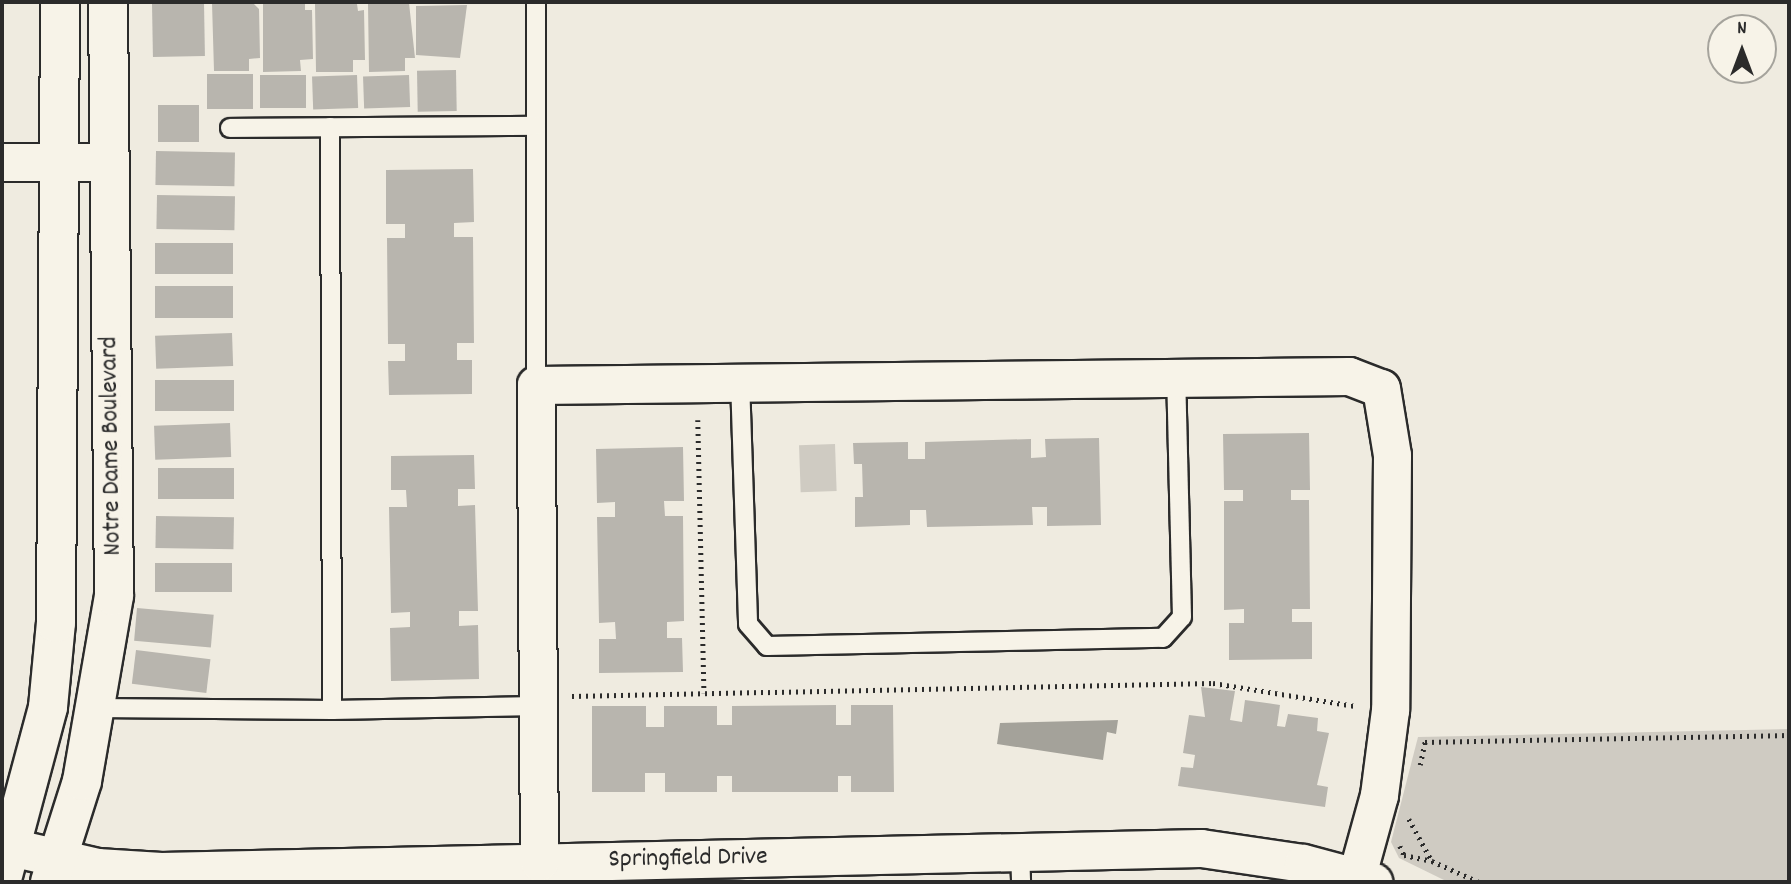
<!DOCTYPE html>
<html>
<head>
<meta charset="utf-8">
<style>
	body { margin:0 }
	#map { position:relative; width:1791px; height:884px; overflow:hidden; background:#efebe0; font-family:Dekko,sans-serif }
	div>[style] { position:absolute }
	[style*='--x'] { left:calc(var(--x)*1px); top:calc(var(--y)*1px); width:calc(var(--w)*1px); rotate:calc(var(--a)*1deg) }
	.green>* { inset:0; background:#cfcbc2; transform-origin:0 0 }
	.water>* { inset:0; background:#a4a29a }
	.building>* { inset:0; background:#b8b5ae; transform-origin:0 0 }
	.path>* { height:4.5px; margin-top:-2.25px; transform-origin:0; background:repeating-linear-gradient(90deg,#2b2b2b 0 2px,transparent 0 7px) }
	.roads { filter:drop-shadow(2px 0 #2b2b2b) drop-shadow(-2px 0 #2b2b2b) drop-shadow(0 2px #2b2b2b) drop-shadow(0 -2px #2b2b2b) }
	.lane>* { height:18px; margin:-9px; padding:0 9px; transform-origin:9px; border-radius:9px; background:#f7f3e8 }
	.street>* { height:37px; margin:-18.5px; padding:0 18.5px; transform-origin:18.5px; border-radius:18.5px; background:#f7f3e8 }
	.secondary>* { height:38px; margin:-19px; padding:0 19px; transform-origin:19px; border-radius:19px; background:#f7f3e8 }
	span { translate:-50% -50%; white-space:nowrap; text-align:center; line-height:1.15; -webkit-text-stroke:7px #f7f3e8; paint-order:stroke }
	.street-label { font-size:26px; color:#2b2b2b }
	.frame { position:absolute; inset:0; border:4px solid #2b2b2b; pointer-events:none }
	.north { position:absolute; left:1707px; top:14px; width:70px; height:70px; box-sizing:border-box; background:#f7f3e8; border:2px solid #a5a39c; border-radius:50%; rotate:0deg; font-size:19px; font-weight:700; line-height:28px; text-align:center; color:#2b2b2b }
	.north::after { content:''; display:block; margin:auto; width:24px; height:32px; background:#2b2b2b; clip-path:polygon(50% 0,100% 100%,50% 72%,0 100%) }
</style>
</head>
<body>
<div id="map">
	<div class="green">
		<div style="left:835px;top:444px;width:47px;height:36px;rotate:88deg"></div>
		<div style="clip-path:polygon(1789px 729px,1789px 882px,1448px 882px,1399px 858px,1391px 842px,1418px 737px)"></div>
	</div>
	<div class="water">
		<div style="clip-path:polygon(1118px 720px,1116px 734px,1107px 732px,1103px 760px,997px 744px,1000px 723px)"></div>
	</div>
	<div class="building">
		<div style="left:204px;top:3px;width:53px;height:52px;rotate:89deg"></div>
		<div style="clip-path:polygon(212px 3px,253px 3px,259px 9px,260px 58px,249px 59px,249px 71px,214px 71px)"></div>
		<div style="clip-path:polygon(305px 3px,305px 10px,312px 10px,313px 59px,300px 60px,301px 71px,263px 72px,263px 4px)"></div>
		<div style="clip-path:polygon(409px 3px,415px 58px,405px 58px,405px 71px,369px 72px,368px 4px)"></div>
		<div style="clip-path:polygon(315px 4px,357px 4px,358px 11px,364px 10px,365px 60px,353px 60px,353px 72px,316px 72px)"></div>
		<div style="clip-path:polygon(467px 5px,460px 58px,416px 55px,416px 6px)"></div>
		<div style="left:456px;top:70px;width:41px;height:39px;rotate:89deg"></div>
		<div style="left:207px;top:74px;width:46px;height:35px"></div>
		<div style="left:260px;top:75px;width:46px;height:33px"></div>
		<div style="left:357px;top:75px;width:33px;height:45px;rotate:88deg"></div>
		<div style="left:409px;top:75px;width:32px;height:46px;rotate:88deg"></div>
		<div style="left:158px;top:105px;width:41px;height:37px"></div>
		<div style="left:156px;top:151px;width:79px;height:34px;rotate:1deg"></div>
		<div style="clip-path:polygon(473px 169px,474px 222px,454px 223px,454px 237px,473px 237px,474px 343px,457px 343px,457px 360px,472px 360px,472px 394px,389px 395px,388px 361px,405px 361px,405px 344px,388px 344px,387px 238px,405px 238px,405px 224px,386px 224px,386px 170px)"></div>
		<div style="left:157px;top:195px;width:78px;height:34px;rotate:1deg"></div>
		<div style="left:233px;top:243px;width:31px;height:78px;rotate:90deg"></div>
		<div style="left:233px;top:286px;width:32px;height:78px;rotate:90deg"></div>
		<div style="left:232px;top:333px;width:33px;height:77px;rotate:88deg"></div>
		<div style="left:155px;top:380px;width:79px;height:31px"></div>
		<div style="left:230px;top:423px;width:34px;height:76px;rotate:88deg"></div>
		<div style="clip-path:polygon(1309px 433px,1310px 490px,1291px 490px,1291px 500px,1309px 500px,1310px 609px,1292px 609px,1292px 622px,1312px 622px,1312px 659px,1229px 660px,1229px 623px,1244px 623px,1244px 609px,1224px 610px,1224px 501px,1243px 501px,1243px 490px,1224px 490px,1223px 434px)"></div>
		<div style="clip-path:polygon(1099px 438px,1101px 525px,1047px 526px,1047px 507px,1032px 507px,1033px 525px,927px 527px,926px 510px,910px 510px,910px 525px,855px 527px,855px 497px,863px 497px,862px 464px,854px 464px,853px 443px,908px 442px,908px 459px,925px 459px,925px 442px,1031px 439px,1031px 458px,1046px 457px,1045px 439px)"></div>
		<div style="clip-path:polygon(683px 447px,684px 501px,664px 501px,665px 516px,683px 516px,684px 621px,667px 622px,667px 638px,682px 638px,683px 672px,599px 673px,599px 639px,616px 639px,615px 622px,599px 623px,597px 517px,615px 517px,615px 502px,597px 503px,596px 449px)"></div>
		<div style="clip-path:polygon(474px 455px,475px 489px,458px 489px,458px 506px,475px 505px,478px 611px,459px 611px,459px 626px,478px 625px,479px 679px,391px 681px,390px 628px,410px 627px,410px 612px,391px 613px,389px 507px,407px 507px,406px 490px,391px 490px,391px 456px)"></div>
		<div style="left:234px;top:468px;width:31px;height:76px;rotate:90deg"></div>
		<div style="left:156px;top:516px;width:78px;height:32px;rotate:1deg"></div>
		<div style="left:155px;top:563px;width:77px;height:29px"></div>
		<div style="left:137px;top:608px;width:77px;height:33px;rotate:5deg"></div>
		<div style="left:136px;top:650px;width:75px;height:34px;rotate:7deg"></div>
		<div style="clip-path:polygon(1201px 687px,1235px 691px,1230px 720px,1242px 722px,1245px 700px,1280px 705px,1277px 726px,1285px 727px,1288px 714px,1318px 718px,1317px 731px,1329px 733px,1317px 785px,1328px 787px,1325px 807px,1178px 786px,1181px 767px,1193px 768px,1195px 755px,1183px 753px,1189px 715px,1205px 717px)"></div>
		<div style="clip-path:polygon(836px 705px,836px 725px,851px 725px,851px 705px,893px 705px,894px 792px,851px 792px,851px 776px,838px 776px,838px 792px,732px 792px,732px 776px,717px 776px,717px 792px,665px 792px,665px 773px,645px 773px,645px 792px,592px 792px,592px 706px,646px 706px,646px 727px,664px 727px,664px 706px,717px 706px,717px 725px,732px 725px,732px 706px)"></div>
	</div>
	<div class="path">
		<div style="--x:698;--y:420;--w:273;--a:88.7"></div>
		<div style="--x:572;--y:696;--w:641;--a:-1.16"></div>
		<div style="--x:1213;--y:683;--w:144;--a:9.2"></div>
		<div style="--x:1420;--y:765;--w:24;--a:-78"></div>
		<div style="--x:1425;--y:742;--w:364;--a:-1.1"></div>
		<div style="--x:1409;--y:819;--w:48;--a:61.3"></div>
		<div style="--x:1432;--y:861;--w:51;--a:24.1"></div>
		<div style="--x:1400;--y:846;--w:10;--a:66"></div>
		<div style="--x:1404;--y:855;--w:29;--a:12"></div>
	</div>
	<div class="roads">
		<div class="lane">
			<div style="--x:536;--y:2;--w:383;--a:90"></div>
			<div style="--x:330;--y:127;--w:583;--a:89.8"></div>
			<div style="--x:332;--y:710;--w:205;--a:-1.1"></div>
			<div style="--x:230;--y:128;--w:306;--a:-0.4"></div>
			<div style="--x:740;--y:380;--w:244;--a:88.1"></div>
			<div style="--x:748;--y:624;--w:29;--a:49"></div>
			<div style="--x:767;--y:646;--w:396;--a:-1.2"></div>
			<div style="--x:1163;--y:638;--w:28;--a:-48"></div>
			<div style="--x:1182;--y:617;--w:239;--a:-91.4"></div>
			<div style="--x:95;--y:708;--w:237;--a:0.5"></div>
			<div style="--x:1020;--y:851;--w:31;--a:88"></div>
		</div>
		<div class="street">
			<div style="--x:2;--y:162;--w:107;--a:0"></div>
			<div style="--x:2;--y:845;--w:98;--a:13"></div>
			<div style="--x:97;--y:867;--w:64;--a:3.6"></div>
			<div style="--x:161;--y:871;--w:1040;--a:-1.27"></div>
			<div style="--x:1201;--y:848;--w:103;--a:8.4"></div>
			<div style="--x:1303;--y:863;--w:73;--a:15"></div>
			<div style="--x:539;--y:862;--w:477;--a:-90.4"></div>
			<div style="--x:536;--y:385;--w:813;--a:-0.63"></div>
			<div style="--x:1349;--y:376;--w:34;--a:21"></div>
			<div style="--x:1381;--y:388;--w:68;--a:80.7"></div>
			<div style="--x:1392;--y:455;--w:255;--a:90.4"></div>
			<div style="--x:1390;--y:710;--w:86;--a:97.4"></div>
			<div style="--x:1379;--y:795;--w:90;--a:105.4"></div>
		</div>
		<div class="secondary">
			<div style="--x:2;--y:879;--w:178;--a:-75"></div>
			<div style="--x:48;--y:707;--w:84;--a:-84.6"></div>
			<div style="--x:56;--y:623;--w:621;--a:-89.63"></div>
			<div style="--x:50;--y:882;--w:106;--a:-72.4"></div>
			<div style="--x:82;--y:781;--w:188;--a:-80.2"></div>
			<div style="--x:114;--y:596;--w:594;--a:-90.58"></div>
		</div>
	</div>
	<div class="street-label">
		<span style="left:112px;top:446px;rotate:-91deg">Notre Dame Boulevard</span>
		<span style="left:688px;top:859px;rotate:-1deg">Springfield Drive</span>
	</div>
	<div class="frame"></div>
	<div class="north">N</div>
</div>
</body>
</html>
